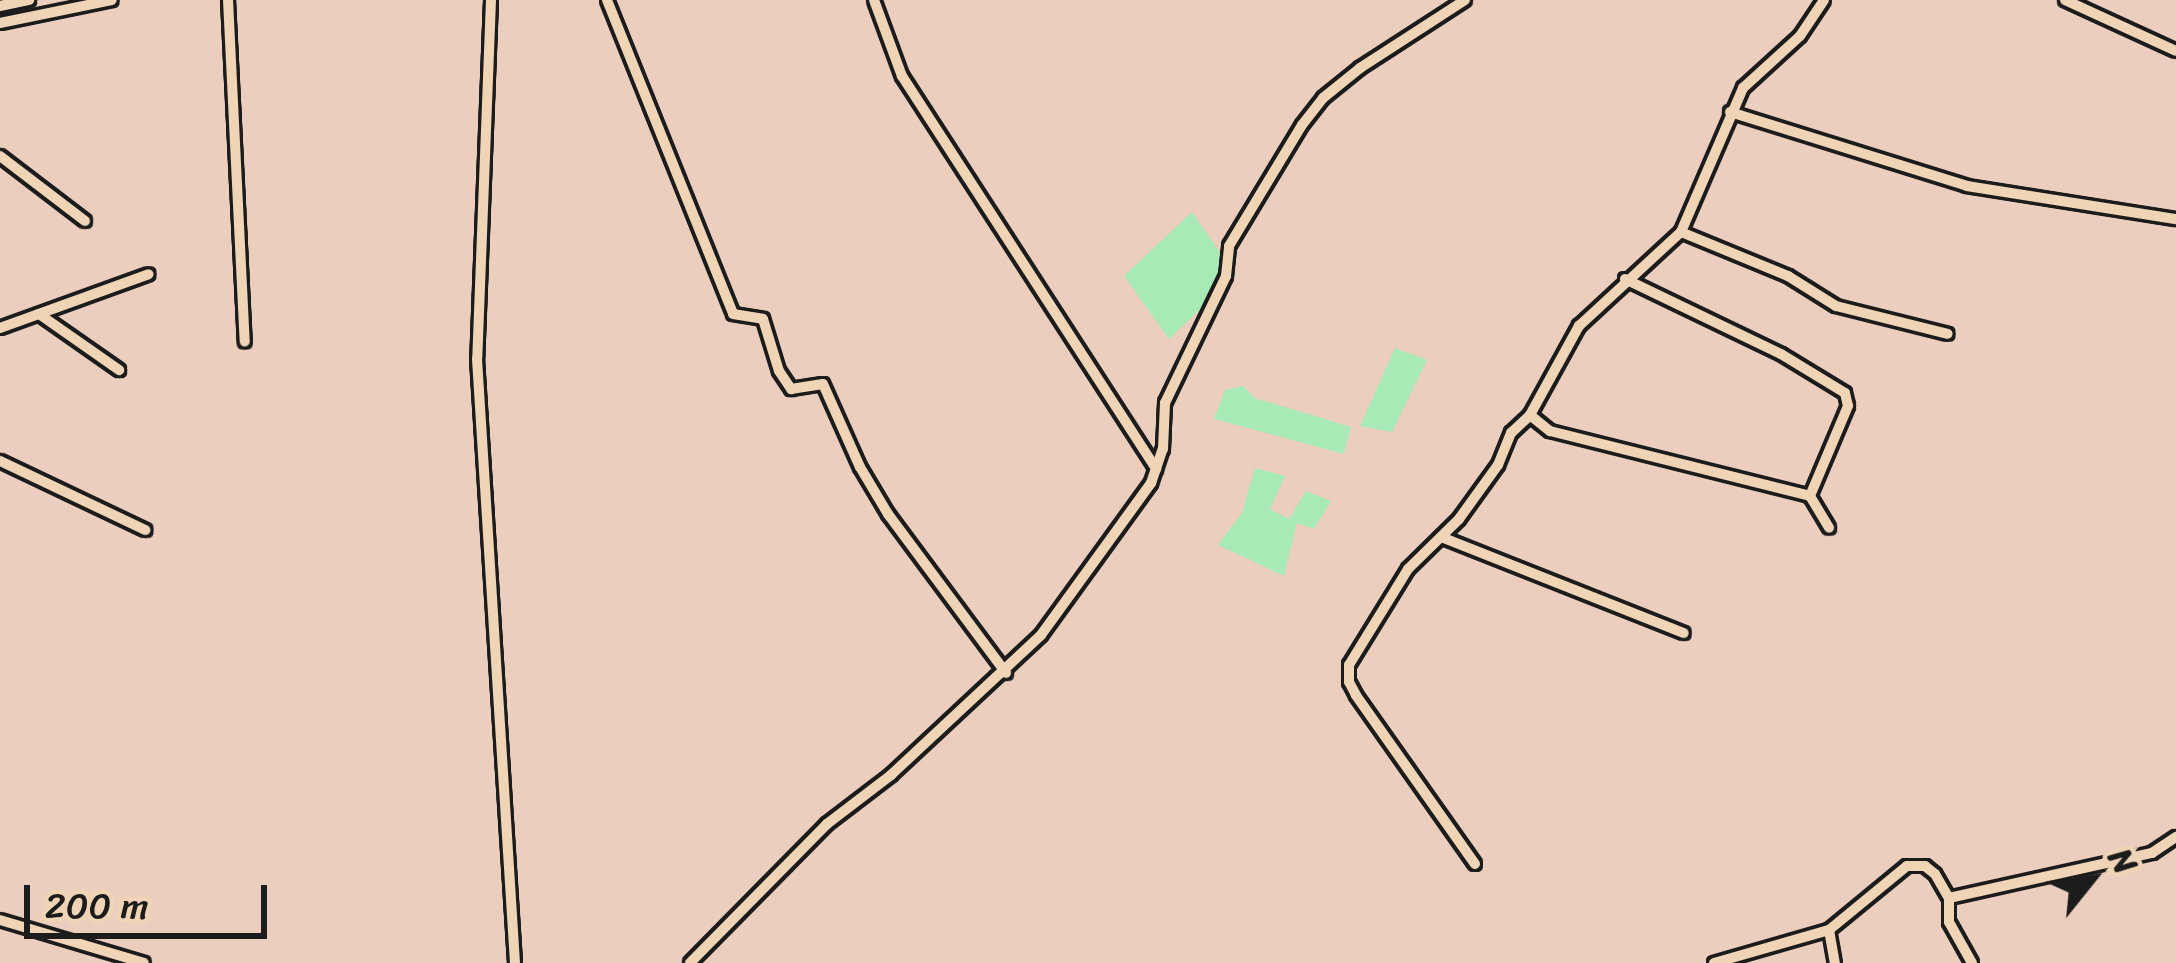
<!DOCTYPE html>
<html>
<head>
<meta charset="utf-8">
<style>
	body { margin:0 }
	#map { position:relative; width:2176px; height:963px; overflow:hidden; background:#ebcebe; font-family:Sriracha,sans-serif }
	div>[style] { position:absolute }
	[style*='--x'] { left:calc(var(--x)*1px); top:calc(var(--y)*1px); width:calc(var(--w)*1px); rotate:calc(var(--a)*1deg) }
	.green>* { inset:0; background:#a7eab5 }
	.roads { filter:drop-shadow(3px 0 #1c1c1c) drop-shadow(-3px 0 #1c1c1c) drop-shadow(0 3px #1c1c1c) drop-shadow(0 -3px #1c1c1c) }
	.minor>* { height:10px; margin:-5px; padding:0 5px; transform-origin:5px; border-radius:5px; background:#efd4b6 }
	span { translate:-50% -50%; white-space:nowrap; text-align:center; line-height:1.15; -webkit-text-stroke:10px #efd4b6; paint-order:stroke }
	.north { position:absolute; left:2032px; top:819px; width:120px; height:120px; -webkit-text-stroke:9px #efd4b6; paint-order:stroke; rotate:60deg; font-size:33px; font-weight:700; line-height:48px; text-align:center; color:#1c1c1c }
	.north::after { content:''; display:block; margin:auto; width:42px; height:54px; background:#1c1c1c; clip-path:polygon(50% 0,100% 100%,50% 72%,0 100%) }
	.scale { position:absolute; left:24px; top:885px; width:243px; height:54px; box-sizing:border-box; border:6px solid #1c1c1c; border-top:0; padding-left:15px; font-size:36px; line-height:42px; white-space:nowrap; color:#1c1c1c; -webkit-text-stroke:9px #efd4b6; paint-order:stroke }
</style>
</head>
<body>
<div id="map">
	<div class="green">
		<div style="clip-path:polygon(1192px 212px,1236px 276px,1169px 339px,1124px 276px)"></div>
		<div style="clip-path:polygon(1395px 348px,1427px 360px,1392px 432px,1360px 426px)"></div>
		<div style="clip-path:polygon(1243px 386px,1255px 398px,1351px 427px,1344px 454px,1214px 419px,1225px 390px)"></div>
		<div style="clip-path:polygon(1255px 468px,1285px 476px,1270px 509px,1289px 519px,1306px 491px,1331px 501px,1314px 529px,1297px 523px,1284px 576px,1218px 545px,1242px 513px)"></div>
	</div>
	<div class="roads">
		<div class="minor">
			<div style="--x:228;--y:0;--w:342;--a:87.2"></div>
			<div style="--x:491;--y:0;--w:359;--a:92.2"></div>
			<div style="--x:477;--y:359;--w:605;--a:86.4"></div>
			<div style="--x:607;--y:0;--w:338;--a:68.1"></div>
			<div style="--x:733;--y:314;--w:30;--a:9"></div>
			<div style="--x:763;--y:319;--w:54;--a:72.9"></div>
			<div style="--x:779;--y:371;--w:22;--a:56"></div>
			<div style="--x:791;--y:389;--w:32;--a:-9"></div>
			<div style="--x:823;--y:384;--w:91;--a:66"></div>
			<div style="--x:860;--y:467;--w:55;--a:59.2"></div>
			<div style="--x:888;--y:514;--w:198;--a:53.4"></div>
			<div style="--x:874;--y:0;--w:81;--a:69.8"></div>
			<div style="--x:902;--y:76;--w:468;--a:57.1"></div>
			<div style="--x:2065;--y:0;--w:122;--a:24.7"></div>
			<div style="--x:0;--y:6;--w:30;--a:-12"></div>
			<div style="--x:0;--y:23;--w:114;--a:-11.6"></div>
			<div style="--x:1730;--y:112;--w:248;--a:17.3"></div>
			<div style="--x:1967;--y:186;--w:212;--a:9"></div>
			<div style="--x:0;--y:156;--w:107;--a:37.4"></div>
			<div style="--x:1681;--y:232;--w:116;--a:22.4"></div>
			<div style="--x:1788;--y:276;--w:57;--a:32"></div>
			<div style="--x:1836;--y:306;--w:115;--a:14"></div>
			<div style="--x:1625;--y:279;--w:173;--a:25.7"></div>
			<div style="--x:1781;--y:354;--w:75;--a:31.4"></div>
			<div style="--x:1845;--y:393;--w:13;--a:77"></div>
			<div style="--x:1848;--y:406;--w:98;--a:112.9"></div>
			<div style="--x:39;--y:314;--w:98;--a:35"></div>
			<div style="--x:0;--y:328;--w:158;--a:-19.9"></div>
			<div style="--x:1530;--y:415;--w:26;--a:39"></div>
			<div style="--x:1550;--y:431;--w:268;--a:14"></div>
			<div style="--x:1810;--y:496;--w:37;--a:59"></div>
			<div style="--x:0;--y:461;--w:161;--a:25.4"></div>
			<div style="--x:1441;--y:537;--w:261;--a:21.6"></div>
			<div style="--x:1475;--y:864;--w:207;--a:-125.2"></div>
			<div style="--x:1356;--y:695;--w:15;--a:-118"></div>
			<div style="--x:1349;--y:682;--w:17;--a:-90"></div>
			<div style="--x:1349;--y:665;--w:113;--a:-58.4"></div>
			<div style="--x:1408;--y:569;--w:71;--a:-44.4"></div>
			<div style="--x:1459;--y:519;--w:67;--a:-54.2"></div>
			<div style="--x:1498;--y:465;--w:35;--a:-68"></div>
			<div style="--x:1511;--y:433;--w:26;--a:-43"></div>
			<div style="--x:1530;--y:415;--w:102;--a:-61.2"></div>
			<div style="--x:1579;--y:326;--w:139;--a:-42.7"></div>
			<div style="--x:1681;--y:232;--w:157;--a:-66.7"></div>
			<div style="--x:1743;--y:88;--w:77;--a:-42.4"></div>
			<div style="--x:1800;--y:36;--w:43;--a:-56.3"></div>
			<div style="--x:1949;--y:898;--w:24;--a:90"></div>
			<div style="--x:1949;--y:922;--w:47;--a:60.7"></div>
			<div style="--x:0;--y:920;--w:150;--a:16.6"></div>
			<div style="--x:1829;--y:930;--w:34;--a:80"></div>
			<div style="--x:690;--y:963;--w:195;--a:-45.4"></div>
			<div style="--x:827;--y:824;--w:81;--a:-37.4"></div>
			<div style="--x:891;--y:775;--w:205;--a:-43"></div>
			<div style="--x:1041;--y:635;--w:188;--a:-54.1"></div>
			<div style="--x:1151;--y:483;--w:36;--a:-71"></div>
			<div style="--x:1163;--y:449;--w:46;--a:-87.5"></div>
			<div style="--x:1165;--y:403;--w:141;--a:-64.3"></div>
			<div style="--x:1226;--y:276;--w:30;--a:-84"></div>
			<div style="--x:1229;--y:246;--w:141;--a:-58.9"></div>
			<div style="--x:1302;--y:125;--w:34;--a:-52"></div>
			<div style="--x:1323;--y:98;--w:48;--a:-39"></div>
			<div style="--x:1360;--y:68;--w:125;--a:-32.9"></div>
			<div style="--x:1714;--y:963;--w:120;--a:-16"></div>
			<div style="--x:1829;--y:930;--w:101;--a:-39.4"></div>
			<div style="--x:1907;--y:866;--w:18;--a:0"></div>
			<div style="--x:1925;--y:866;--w:13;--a:39"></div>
			<div style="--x:1935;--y:874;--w:28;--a:60"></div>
			<div style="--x:1949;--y:898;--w:208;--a:-12.5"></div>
			<div style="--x:2152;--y:853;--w:29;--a:-34"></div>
		</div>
	</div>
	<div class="north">N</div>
	<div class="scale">200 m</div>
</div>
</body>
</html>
